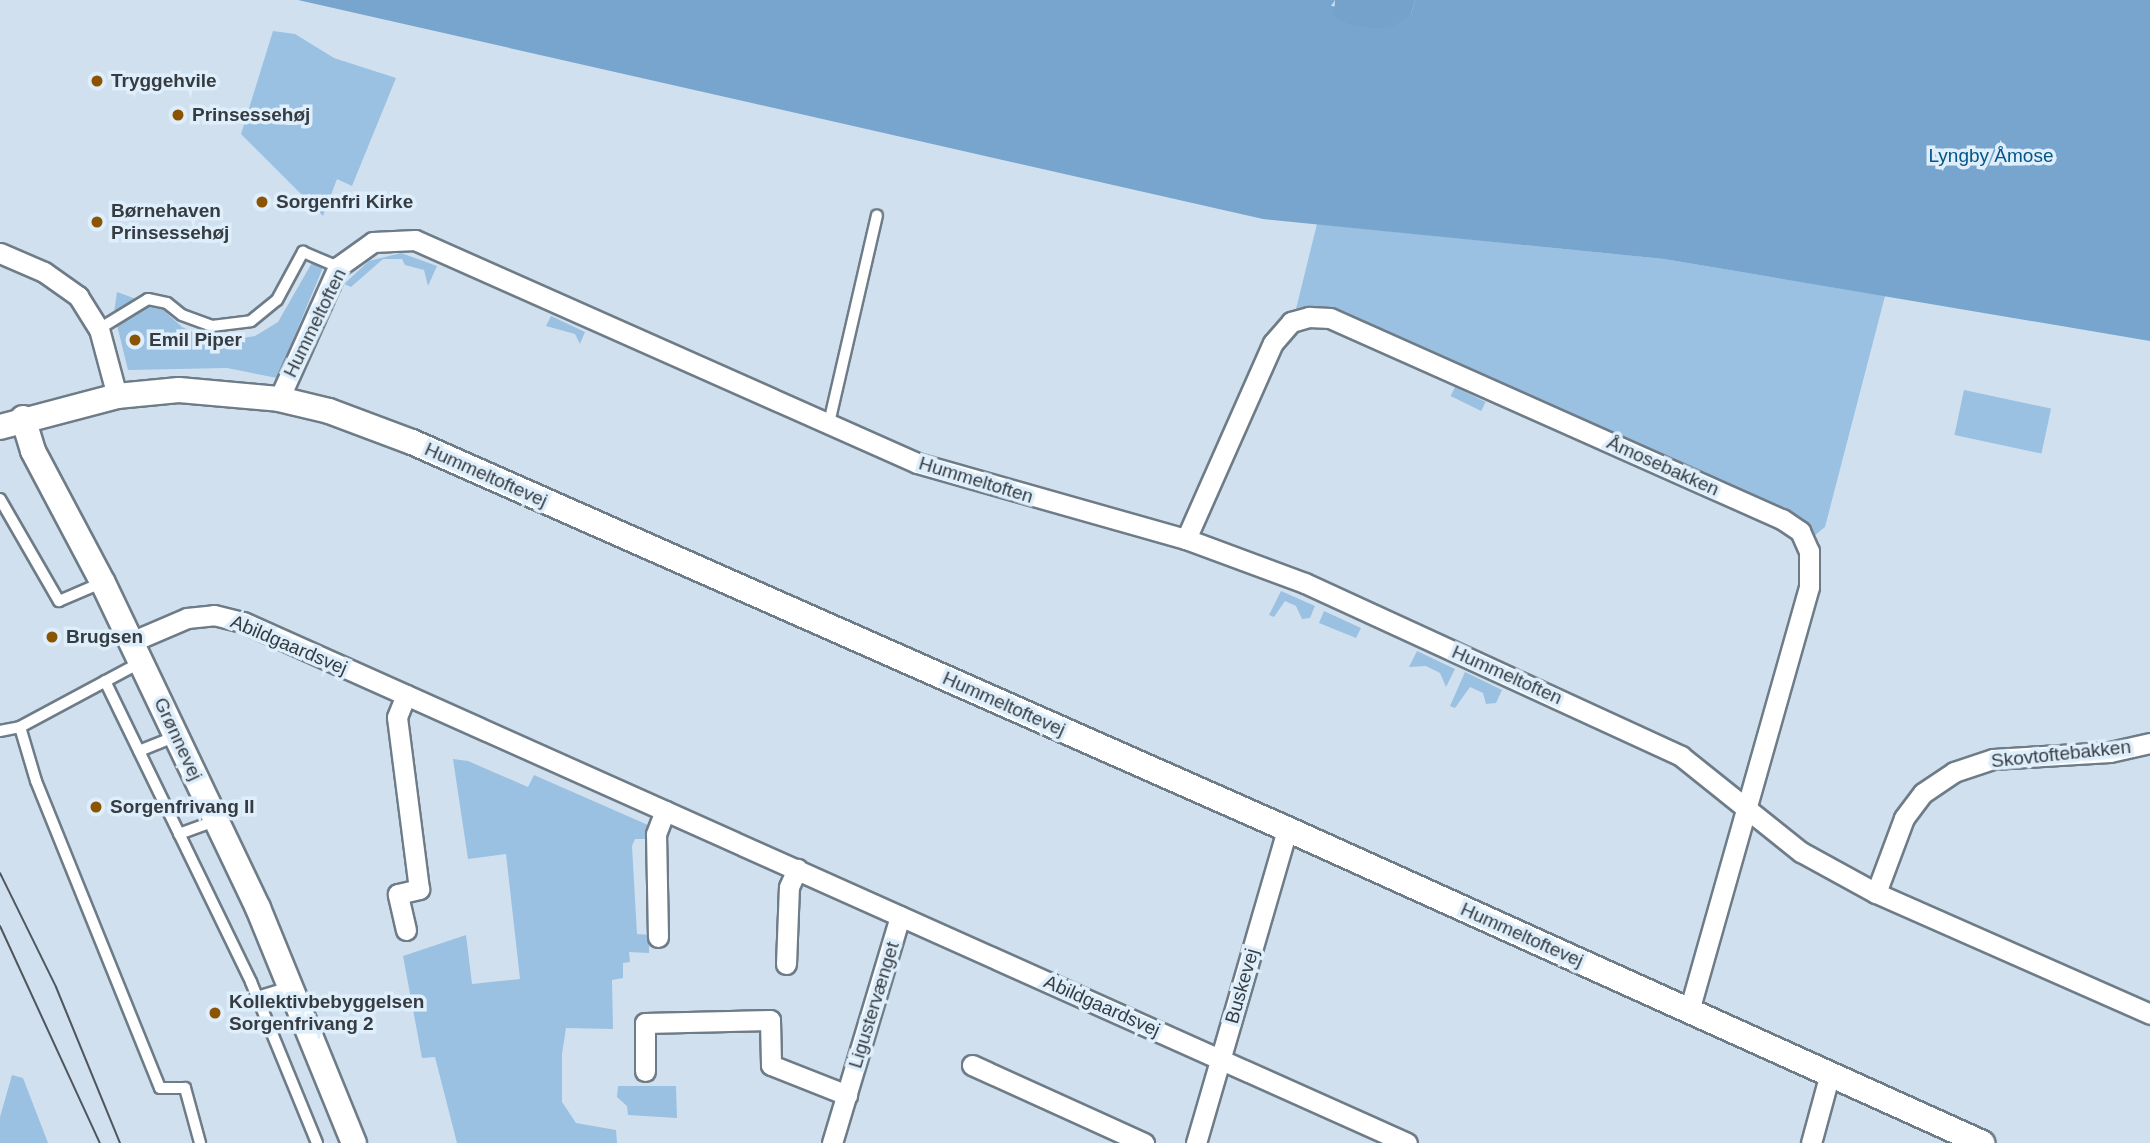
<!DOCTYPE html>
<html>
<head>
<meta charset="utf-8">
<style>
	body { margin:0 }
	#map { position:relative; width:2150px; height:1143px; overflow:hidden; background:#d1e0ee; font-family:Helvetica,sans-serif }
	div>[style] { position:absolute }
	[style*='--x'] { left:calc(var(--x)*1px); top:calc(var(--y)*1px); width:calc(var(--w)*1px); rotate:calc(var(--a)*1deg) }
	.green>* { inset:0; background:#9ac0e2; transform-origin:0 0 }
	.forest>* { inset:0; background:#77a5ce }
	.water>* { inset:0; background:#74a2cb }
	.roads { filter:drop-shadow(2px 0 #6e7c88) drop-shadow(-2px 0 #6e7c88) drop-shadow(0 2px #6e7c88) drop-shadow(0 -2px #6e7c88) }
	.service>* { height:10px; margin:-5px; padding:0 5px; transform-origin:5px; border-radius:5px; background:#fff }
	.minor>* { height:19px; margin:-9.5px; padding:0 9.5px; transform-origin:9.5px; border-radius:9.5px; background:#fff }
	.tertiary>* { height:24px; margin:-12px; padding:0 12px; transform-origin:12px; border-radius:12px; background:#fff }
	.tram>* { height:2px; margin:-1px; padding:0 1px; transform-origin:1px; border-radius:1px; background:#4f565d }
	.dots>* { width:19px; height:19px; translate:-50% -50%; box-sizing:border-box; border:4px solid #deeefb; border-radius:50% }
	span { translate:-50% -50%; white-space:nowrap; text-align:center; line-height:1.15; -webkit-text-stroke:7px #deeefb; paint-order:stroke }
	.poi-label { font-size:19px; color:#363c42; font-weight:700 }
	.left { translate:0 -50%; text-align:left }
	.park-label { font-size:19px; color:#045588 }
	.street-label { font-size:19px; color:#363c42 }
</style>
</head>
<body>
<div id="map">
	<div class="green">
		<div style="clip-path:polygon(273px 31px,295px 34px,334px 58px,396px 78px,352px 186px,337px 179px,323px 216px,241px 134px)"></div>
		<div style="clip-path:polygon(1317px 224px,1664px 259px,1885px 296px,1825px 527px,1814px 536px,1799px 519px,1295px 313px)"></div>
		<div style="clip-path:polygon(401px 253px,437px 266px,428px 286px,424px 270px,405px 265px,402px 259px,383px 259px,351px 287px,344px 284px,369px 261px)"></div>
		<div style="clip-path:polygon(313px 261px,324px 265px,277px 378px,227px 368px,128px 370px,114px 313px,117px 292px,161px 308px,182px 327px,206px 338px,231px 340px,255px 336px,278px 322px)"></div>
		<div style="clip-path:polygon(551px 316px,585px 332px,580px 344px,575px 334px,546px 326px)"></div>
		<div style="left:1455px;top:387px;width:34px;height:10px;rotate:26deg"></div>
		<div style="left:1964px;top:390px;width:89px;height:46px;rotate:12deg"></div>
		<div style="clip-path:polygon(1281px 591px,1315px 606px,1310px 618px,1302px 619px,1296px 606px,1285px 601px,1274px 617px,1269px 615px)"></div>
		<div style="clip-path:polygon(1324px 611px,1361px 628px,1356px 638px,1319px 623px)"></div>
		<div style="clip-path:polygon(1417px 651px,1455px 669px,1446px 687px,1440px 673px,1426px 666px,1409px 667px)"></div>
		<div style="clip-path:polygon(1465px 672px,1502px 690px,1496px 703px,1486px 704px,1483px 693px,1470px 687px,1455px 708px,1450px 706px)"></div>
		<div style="clip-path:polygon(453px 759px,468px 761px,528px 787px,534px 775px,648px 825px,646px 839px,635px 839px,632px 846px,637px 934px,649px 935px,649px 953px,629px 952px,630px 962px,623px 963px,623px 978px,612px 980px,613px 1029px,566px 1028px,562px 1054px,562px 1102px,576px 1123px,616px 1130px,617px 1143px,457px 1143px,435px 1057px,422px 1058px,403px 956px,466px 935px,472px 984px,520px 979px,506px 854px,468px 859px)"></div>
		<div style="clip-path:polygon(12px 1075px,23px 1078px,48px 1143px,0 1143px,0 1117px)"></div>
		<div style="clip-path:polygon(618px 1086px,676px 1086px,677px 1118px,628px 1115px,627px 1106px,617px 1097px)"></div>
	</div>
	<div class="forest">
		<div style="clip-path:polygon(298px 0,1335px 0,1331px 6px,1411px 14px,1415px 0,2150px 0,2150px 341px,1664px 259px,1263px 219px)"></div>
	</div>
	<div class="water">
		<div style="clip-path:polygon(1335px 0,1415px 0,1411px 14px,1392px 27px,1375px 28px,1351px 25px,1334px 17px)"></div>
	</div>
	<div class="roads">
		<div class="service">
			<div style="--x:99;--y:329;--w:57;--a:-31.5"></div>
			<div style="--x:148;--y:299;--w:19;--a:12"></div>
			<div style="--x:167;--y:303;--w:19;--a:39"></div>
			<div style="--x:182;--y:315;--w:32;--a:20"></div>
			<div style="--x:212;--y:326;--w:39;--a:-7"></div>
			<div style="--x:251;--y:321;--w:33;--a:-39"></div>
			<div style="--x:277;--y:300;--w:55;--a:-61.6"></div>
			<div style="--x:303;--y:252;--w:38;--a:23"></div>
			<div style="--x:829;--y:423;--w:213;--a:-77"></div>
			<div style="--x:0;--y:499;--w:118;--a:60"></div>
			<div style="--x:59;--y:601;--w:46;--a:-23.2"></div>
			<div style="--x:105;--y:681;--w:335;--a:64.1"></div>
			<div style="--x:251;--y:982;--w:174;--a:67.7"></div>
			<div style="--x:20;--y:727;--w:56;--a:73.5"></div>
			<div style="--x:36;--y:781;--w:331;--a:68"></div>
			<div style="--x:160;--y:1088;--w:25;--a:0"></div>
			<div style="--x:185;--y:1088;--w:57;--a:74.7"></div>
			<div style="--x:0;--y:731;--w:20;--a:-11"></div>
			<div style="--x:20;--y:727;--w:137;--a:-28.2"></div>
			<div style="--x:139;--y:751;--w:38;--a:-22"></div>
			<div style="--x:179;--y:834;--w:38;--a:-20"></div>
			<div style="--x:257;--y:997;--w:34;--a:-17"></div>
		</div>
		<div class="minor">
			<div style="--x:0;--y:253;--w:48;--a:23.4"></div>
			<div style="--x:44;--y:272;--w:42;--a:35.2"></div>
			<div style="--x:78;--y:296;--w:39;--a:58"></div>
			<div style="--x:99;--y:329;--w:69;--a:75"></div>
			<div style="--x:279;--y:399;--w:145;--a:-65.9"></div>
			<div style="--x:338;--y:267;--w:43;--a:-35.5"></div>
			<div style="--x:373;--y:242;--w:42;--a:-2.7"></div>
			<div style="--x:415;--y:240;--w:549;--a:23.95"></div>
			<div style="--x:917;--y:463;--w:280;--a:15.8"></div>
			<div style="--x:1186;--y:539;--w:127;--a:20.3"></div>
			<div style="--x:1305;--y:583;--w:414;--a:24.7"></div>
			<div style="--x:1681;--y:756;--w:154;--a:38.7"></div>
			<div style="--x:1801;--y:852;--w:85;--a:28.7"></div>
			<div style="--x:1876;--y:893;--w:300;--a:23.8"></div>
			<div style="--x:1186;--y:539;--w:214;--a:-66.1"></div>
			<div style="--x:1273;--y:343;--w:28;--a:-49"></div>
			<div style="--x:1291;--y:322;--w:19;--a:-16"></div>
			<div style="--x:1309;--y:317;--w:21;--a:3"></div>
			<div style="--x:1330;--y:318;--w:495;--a:24"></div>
			<div style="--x:1782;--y:519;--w:22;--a:34"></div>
			<div style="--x:1800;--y:531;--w:22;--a:66"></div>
			<div style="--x:1809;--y:551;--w:36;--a:90"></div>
			<div style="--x:1809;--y:587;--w:437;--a:105.8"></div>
			<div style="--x:131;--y:642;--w:61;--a:-23.2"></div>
			<div style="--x:187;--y:618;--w:27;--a:-6"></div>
			<div style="--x:214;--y:615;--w:30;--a:14"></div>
			<div style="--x:243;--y:622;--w:1275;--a:24.11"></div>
			<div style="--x:1876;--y:893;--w:80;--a:-69.5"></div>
			<div style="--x:1904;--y:818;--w:31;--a:-53"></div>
			<div style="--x:1923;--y:793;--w:37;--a:-34"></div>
			<div style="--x:1954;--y:772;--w:41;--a:-18.4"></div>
			<div style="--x:1993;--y:759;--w:117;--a:-3.4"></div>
			<div style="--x:2110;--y:752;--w:41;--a:-12.7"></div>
			<div style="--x:406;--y:930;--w:37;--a:-103"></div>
			<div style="--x:398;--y:894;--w:22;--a:-13"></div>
			<div style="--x:419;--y:889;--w:173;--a:-97.3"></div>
			<div style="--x:397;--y:717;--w:24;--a:-68"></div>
			<div style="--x:658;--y:937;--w:103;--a:-91.1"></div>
			<div style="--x:656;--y:834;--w:25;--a:-69"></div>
			<div style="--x:786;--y:964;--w:77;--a:-87.8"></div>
			<div style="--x:789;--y:887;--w:20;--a:-66"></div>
			<div style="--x:972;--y:1065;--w:189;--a:24.4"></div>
			<div style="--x:645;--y:1071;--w:48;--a:-90"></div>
			<div style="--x:645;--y:1023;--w:125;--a:-1.4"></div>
			<div style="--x:770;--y:1020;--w:45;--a:88.7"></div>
			<div style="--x:771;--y:1065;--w:82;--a:21.5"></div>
			<div style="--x:832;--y:1143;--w:237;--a:-73.3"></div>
			<div style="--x:1196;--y:1143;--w:327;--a:-73.8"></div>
			<div style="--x:1811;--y:1143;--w:73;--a:-74.8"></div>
		</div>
		<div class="tertiary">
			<div style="--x:23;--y:418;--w:34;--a:73"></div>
			<div style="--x:33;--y:451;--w:149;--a:62.1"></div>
			<div style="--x:103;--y:583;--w:360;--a:64.5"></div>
			<div style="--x:258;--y:908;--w:254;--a:67.8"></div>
			<div style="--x:0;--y:427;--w:121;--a:-14.8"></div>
			<div style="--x:117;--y:396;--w:62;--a:-5.5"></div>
			<div style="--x:179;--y:390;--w:100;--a:5.1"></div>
			<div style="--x:279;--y:399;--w:51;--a:13.5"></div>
			<div style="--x:329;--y:411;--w:89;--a:20.5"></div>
			<div style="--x:412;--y:442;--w:957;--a:23.86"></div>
			<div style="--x:1287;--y:829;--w:763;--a:24.31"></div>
		</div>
	</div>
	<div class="tram">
		<div style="--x:0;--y:873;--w:127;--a:63.8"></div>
		<div style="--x:56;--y:987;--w:169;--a:67.7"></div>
		<div style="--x:0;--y:926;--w:239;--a:65.3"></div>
	</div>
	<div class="dots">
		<div style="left:97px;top:81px;background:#8a5402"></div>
		<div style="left:178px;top:115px;background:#8a5402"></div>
		<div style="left:262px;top:202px;background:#8a5402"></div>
		<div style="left:97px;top:222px;background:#8a5402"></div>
		<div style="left:135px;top:340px;background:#8a5402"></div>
		<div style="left:52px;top:637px;background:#8a5402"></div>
		<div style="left:96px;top:807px;background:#8a5402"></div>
		<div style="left:215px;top:1013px;background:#8a5402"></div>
	</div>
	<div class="poi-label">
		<span class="left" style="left:111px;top:81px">Tryggehvile</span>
		<span class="left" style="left:192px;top:115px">Prinsessehøj</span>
		<span class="left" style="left:276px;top:202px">Sorgenfri Kirke</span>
		<span class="left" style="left:111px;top:222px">Børnehaven<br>Prinsessehøj</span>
		<span class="left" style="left:149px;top:340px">Emil Piper</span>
		<span class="left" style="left:66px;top:637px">Brugsen</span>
		<span class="left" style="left:110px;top:807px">Sorgenfrivang II</span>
		<span class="left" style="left:229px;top:1013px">Kollektivbebyggelsen<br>Sorgenfrivang 2</span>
	</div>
	<div class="park-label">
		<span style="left:1991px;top:156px">Lyngby Åmose</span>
	</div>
	<div class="street-label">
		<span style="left:315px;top:323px;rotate:-64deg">Hummeltoften</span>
		<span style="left:1663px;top:466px;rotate:24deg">Åmosebakken</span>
		<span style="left:486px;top:475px;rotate:24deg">Hummeltoftevej</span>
		<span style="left:976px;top:480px;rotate:17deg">Hummeltoften</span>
		<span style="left:289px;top:645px;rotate:23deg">Abildgaardsvej</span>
		<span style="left:1507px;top:675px;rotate:24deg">Hummeltoften</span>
		<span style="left:1004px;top:704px;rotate:24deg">Hummeltoftevej</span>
		<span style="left:178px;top:739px;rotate:65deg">Grønnevej</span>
		<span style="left:2061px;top:754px;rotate:-6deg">Skovtoftebakken</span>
		<span style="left:1522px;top:935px;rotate:24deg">Hummeltoftevej</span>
		<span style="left:1242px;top:986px;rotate:-74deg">Buskevej</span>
		<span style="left:874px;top:1005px;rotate:-73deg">Ligustervænget</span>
		<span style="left:1102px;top:1006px;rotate:24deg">Abildgaardsvej</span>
	</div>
</div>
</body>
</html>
